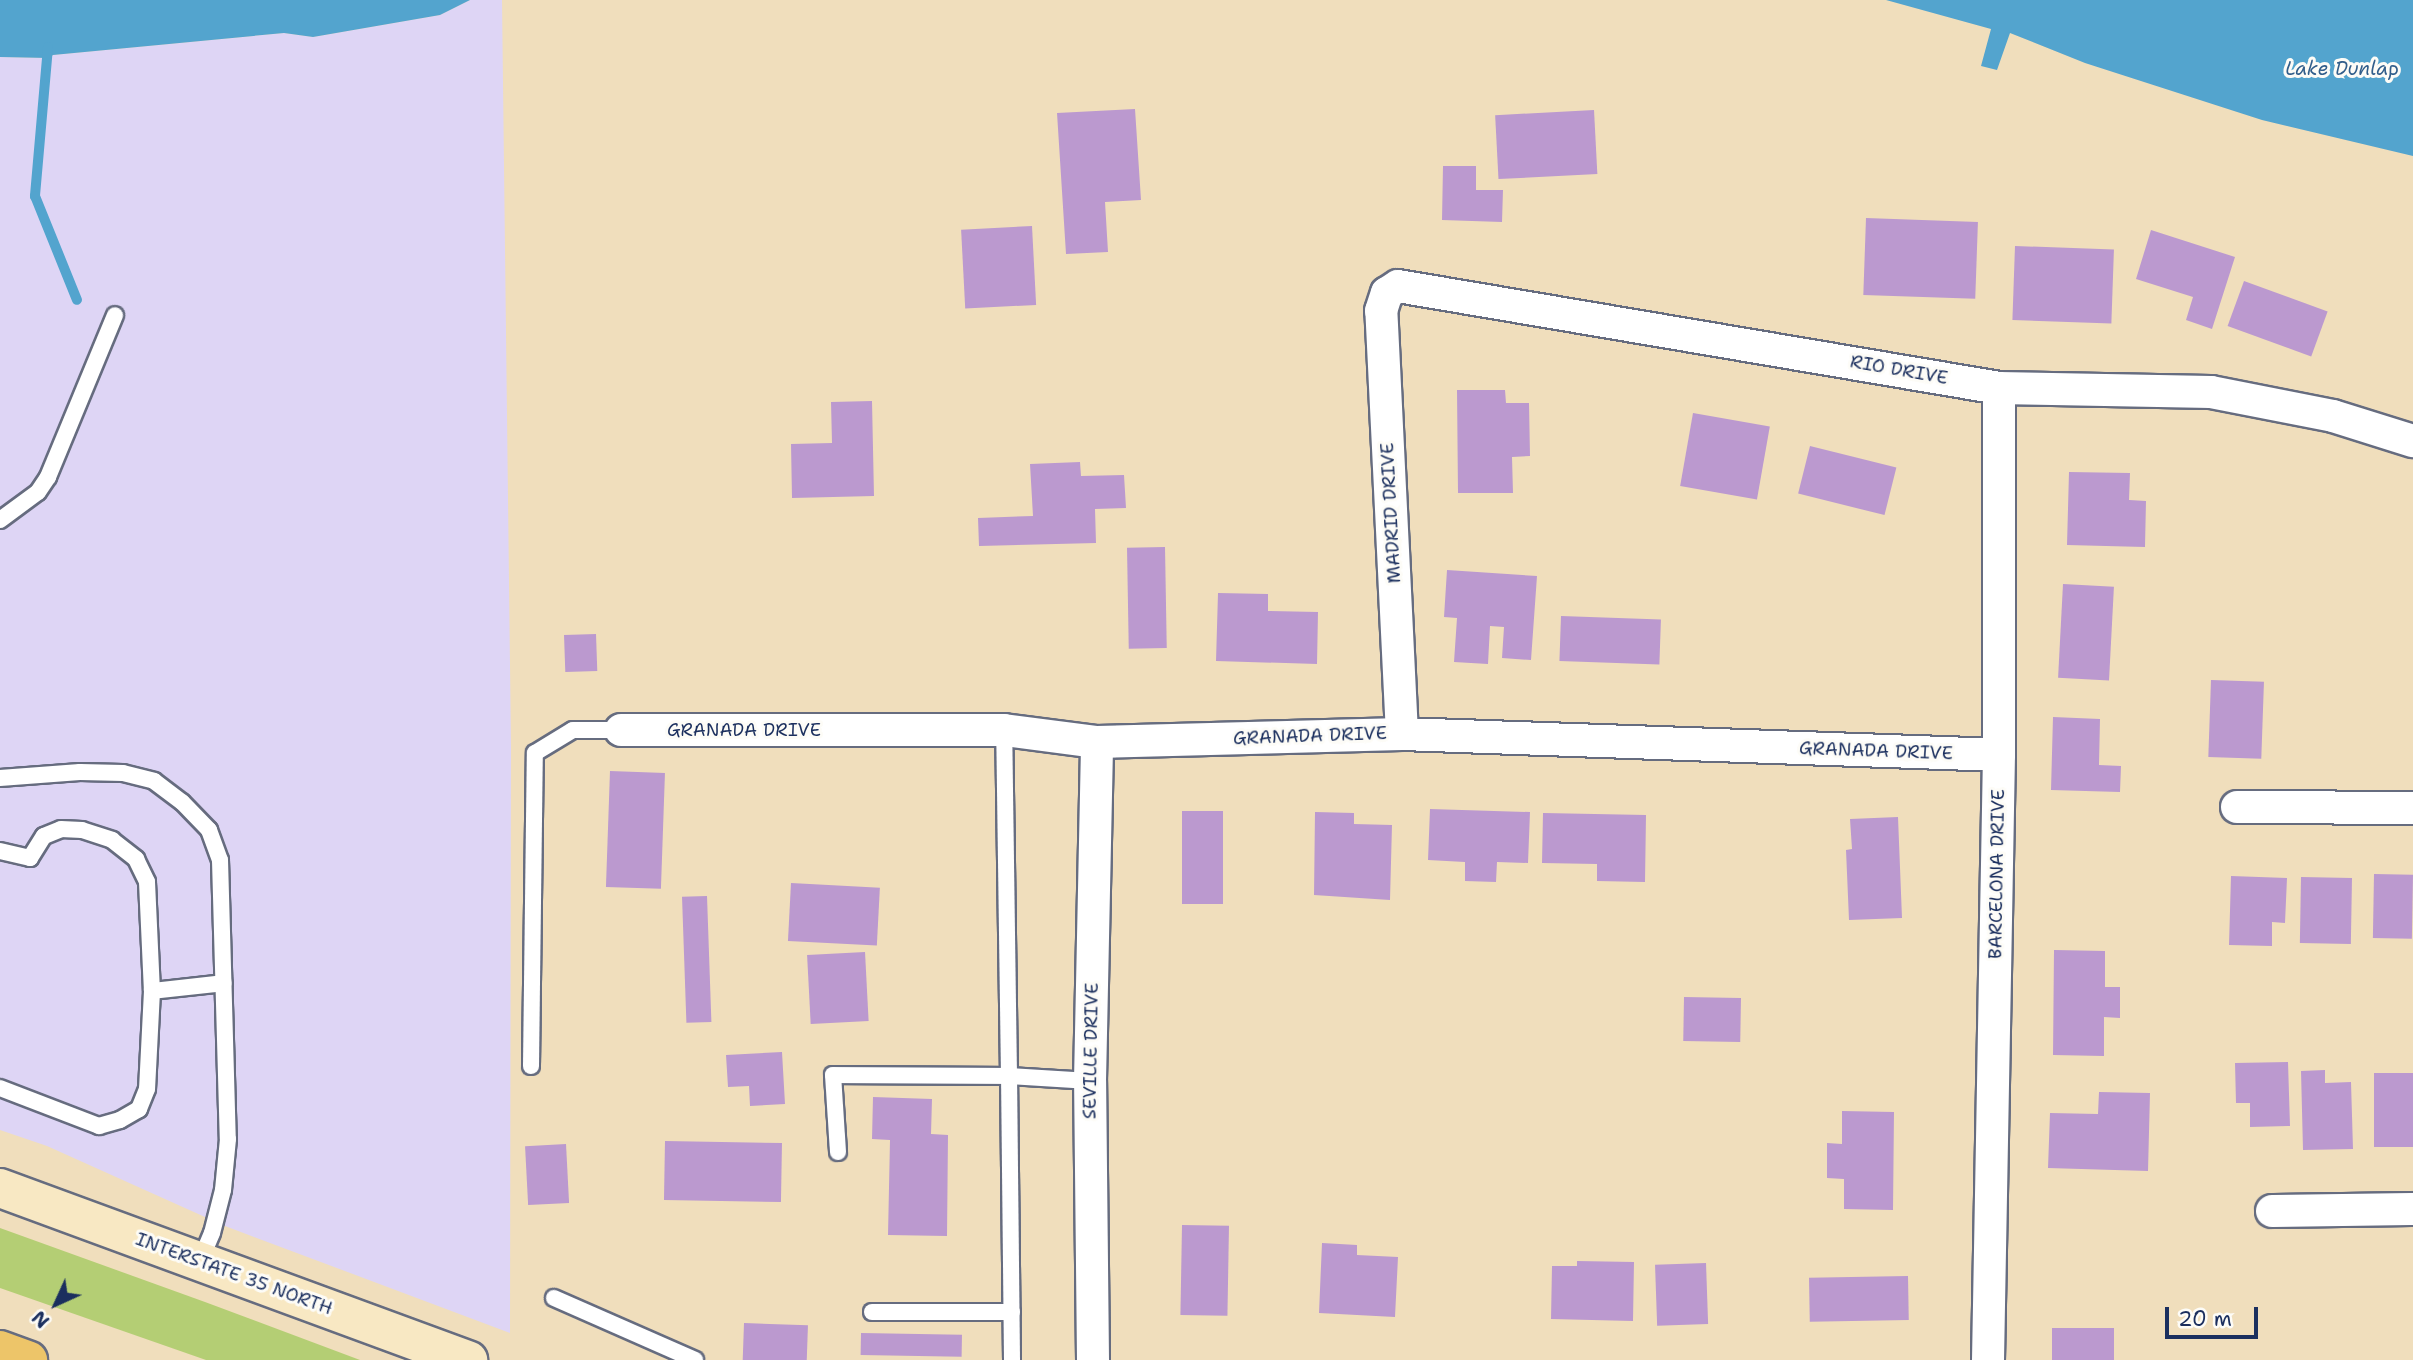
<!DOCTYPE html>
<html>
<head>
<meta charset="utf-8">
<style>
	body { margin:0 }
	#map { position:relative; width:2413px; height:1360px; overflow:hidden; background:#f0debc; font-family:"Shantell Sans",sans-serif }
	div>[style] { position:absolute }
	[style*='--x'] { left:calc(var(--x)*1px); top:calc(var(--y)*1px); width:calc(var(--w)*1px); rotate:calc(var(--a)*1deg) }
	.built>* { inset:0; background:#ded5f5 }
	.green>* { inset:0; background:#b4ce74 }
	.water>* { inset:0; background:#53a4ce }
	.stream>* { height:10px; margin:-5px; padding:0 5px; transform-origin:5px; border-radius:5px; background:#53a4ce }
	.building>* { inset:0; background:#bb99cf; transform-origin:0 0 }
	.roads { filter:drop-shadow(2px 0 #666c7f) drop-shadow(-2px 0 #666c7f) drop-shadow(0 2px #666c7f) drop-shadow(0 -2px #666c7f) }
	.lane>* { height:16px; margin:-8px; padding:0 8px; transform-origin:8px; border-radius:8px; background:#fff }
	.street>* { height:32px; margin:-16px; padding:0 16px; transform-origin:16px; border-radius:16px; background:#fff }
	.secondary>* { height:38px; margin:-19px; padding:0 19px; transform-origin:19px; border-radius:19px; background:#f8e8c3 }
	.highway>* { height:38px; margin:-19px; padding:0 19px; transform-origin:19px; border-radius:19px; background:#edc569 }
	span { translate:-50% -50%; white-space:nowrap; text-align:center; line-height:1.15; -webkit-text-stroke:6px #fdfcf7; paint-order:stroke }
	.street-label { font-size:18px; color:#1b2f5e }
	.water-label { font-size:19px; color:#315e8b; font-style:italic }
	.north { position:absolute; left:21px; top:1269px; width:70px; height:70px; -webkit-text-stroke:5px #fdfcf7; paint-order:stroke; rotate:225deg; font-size:19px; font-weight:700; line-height:28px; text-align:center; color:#1b2f5e }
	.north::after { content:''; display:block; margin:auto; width:24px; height:32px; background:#1b2f5e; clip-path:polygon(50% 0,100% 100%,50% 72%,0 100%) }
	.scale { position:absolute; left:2165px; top:1307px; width:93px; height:32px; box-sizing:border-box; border:4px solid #1b2f5e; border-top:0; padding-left:9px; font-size:21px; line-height:24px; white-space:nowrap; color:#1b2f5e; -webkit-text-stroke:5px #fdfcf7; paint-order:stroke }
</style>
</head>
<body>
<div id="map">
	<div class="built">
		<div style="clip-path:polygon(470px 0,502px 0,511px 747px,510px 1333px,225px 1226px,47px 1146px,0 1130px,0 57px,48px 58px,53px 55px,284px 33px,313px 37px,440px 15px)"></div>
	</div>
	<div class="green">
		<div style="clip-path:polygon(0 1228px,205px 1302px,360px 1360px,206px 1360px,0 1288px)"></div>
	</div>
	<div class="water">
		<div style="clip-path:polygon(0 0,470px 0,440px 15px,313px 37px,284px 33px,53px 55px,48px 58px,0 57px)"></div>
		<div style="clip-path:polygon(1886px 0,2413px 0,2413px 156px,2262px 120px,2085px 63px,2010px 33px,1997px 70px,1981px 66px,1991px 29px)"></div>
	</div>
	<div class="stream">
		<div style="--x:48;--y:47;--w:150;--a:95"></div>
		<div style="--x:35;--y:196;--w:112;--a:68"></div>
	</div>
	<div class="building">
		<div style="clip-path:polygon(1135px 109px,1141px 200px,1105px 202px,1108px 252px,1066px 254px,1057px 113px)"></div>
		<div style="left:1594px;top:110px;width:64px;height:99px;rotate:87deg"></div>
		<div style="clip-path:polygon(1443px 166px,1476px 166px,1476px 190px,1503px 190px,1502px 222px,1442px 220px)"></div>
		<div style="left:1866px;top:218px;width:112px;height:77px;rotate:2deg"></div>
		<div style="left:1032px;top:226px;width:79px;height:71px;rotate:87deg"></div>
		<div style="clip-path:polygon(2151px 230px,2235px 257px,2212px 329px,2186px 320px,2193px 297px,2136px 279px)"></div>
		<div style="left:2015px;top:246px;width:99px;height:74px;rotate:2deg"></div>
		<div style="left:2244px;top:281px;width:89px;height:48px;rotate:20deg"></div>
		<div style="clip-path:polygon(1457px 390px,1505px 390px,1506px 403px,1529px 403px,1530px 456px,1512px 457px,1513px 493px,1458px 493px)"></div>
		<div style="clip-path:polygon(872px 401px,874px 496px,792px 498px,791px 444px,832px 443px,831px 402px)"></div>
		<div style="left:1693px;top:413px;width:78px;height:74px;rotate:10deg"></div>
		<div style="left:1810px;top:446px;width:89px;height:49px;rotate:14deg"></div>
		<div style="clip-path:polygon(1080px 462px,1081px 476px,1124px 475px,1126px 508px,1095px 509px,1096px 543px,979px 546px,978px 518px,1033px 516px,1030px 464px)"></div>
		<div style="clip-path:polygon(2069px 472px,2130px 473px,2129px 500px,2146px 501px,2145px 547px,2067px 545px)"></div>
		<div style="left:1165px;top:547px;width:101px;height:38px;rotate:89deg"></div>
		<div style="clip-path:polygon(1447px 570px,1537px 576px,1531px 660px,1502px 658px,1504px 627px,1490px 626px,1488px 664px,1454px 662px,1457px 618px,1444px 617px)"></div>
		<div style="left:2063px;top:584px;width:51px;height:94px;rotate:3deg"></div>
		<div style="clip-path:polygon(1218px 593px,1268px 594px,1268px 611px,1318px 612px,1317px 664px,1216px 661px)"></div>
		<div style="left:1561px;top:616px;width:100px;height:45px;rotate:2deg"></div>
		<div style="left:596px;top:634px;width:37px;height:32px;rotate:88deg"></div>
		<div style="left:2211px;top:680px;width:53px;height:77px;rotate:2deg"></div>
		<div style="clip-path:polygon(2053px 717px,2100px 719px,2099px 765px,2121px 766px,2120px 792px,2051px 790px)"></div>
		<div style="left:610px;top:771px;width:55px;height:116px;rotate:2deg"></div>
		<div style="clip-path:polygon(1430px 809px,1530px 812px,1528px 863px,1497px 862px,1496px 882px,1465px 881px,1465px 862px,1428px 860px)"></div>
		<div style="left:1182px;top:811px;width:41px;height:93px"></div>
		<div style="clip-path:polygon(1315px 812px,1354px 813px,1354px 824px,1392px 825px,1390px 900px,1314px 895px)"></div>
		<div style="clip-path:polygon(1543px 813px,1646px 815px,1645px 882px,1597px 881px,1597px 864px,1542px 863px)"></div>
		<div style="clip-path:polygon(1898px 817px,1902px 918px,1849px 920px,1846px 850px,1852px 849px,1850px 819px)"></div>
		<div style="left:2374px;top:874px;width:39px;height:64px;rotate:1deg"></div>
		<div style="clip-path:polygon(2231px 876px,2287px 878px,2285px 923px,2272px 922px,2272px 946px,2229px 945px)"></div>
		<div style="left:2301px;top:877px;width:51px;height:66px;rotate:1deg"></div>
		<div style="left:791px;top:883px;width:89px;height:58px;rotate:3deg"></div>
		<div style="left:707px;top:896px;width:126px;height:25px;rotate:88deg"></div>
		<div style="clip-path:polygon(2054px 950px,2105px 951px,2105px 987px,2120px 987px,2120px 1018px,2104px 1017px,2104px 1056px,2053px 1055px)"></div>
		<div style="left:865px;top:952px;width:69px;height:58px;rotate:87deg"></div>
		<div style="left:1684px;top:997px;width:57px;height:44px;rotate:1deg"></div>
		<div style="clip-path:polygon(782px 1052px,785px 1104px,750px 1106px,749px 1086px,728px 1087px,726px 1055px)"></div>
		<div style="clip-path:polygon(2288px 1062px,2290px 1126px,2250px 1127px,2250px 1103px,2236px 1103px,2235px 1063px)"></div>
		<div style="clip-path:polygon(2325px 1070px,2325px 1083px,2351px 1082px,2353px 1149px,2303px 1150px,2301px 1071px)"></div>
		<div style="left:2413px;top:1073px;width:74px;height:39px;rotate:90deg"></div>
		<div style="clip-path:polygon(2099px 1092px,2150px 1093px,2148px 1171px,2048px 1168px,2050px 1113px,2098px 1114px)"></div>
		<div style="clip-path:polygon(873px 1097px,932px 1099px,931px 1134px,948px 1135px,947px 1236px,888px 1235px,890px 1140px,872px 1139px)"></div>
		<div style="clip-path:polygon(1842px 1111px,1894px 1112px,1893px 1210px,1844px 1209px,1844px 1179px,1827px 1178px,1827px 1143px,1842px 1144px)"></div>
		<div style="left:665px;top:1141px;width:117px;height:59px;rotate:1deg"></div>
		<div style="left:566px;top:1144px;width:59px;height:41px;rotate:87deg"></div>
		<div style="left:1182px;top:1225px;width:47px;height:90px;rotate:1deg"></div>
		<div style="clip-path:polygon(1322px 1243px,1357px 1245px,1357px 1255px,1398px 1257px,1395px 1317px,1319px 1313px)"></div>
		<div style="clip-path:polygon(1577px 1261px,1634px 1262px,1633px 1321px,1551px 1319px,1552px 1266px,1577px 1266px)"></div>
		<div style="left:1706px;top:1263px;width:61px;height:51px;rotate:88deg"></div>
		<div style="left:1908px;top:1276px;width:44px;height:99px;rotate:89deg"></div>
		<div style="left:744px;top:1323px;width:64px;height:37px;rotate:2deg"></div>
		<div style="left:2114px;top:1328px;width:32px;height:62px;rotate:90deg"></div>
		<div style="left:861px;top:1333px;width:101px;height:22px;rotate:1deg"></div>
	</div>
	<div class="roads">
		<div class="lane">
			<div style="--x:0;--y:520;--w:47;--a:-36.4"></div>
			<div style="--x:38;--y:492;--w:18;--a:-56"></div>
			<div style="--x:48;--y:477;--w:175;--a:-67.5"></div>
			<div style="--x:0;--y:778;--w:80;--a:-4.3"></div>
			<div style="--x:80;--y:772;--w:43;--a:1.3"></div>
			<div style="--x:123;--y:773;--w:32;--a:14"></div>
			<div style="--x:154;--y:781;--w:35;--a:37"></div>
			<div style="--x:182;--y:802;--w:39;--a:46"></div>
			<div style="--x:209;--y:830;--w:32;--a:70"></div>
			<div style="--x:220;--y:860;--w:279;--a:88.4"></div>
			<div style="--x:228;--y:1139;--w:51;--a:95.6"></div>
			<div style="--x:223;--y:1190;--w:44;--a:104.3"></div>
			<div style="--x:212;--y:1233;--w:30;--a:113"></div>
			<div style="--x:0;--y:851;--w:31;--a:13"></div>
			<div style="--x:30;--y:858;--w:26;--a:-58"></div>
			<div style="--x:44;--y:836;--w:18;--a:-22"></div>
			<div style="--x:61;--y:829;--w:21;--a:3"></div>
			<div style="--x:82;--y:830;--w:32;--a:18"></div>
			<div style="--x:112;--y:840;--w:31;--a:38"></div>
			<div style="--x:136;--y:859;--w:25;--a:64"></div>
			<div style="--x:147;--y:882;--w:109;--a:87.4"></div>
			<div style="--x:152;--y:991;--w:98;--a:92.9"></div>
			<div style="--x:147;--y:1089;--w:22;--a:112"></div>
			<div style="--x:139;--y:1109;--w:22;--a:150"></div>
			<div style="--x:120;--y:1120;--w:22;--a:164"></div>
			<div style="--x:99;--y:1126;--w:106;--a:-159"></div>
			<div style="--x:152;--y:991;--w:72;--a:-6.3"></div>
			<div style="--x:531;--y:1066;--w:313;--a:-89.3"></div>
			<div style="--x:535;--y:753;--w:44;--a:-31.2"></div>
			<div style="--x:573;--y:730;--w:48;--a:0"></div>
			<div style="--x:838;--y:1152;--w:77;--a:-93.7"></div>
			<div style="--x:833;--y:1075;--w:176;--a:0.3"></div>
			<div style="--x:1009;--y:1076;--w:346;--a:-90.8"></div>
			<div style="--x:554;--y:1298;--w:154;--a:23.7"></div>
			<div style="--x:872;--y:1312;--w:140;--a:0"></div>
			<div style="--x:1012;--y:1360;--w:284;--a:-90.6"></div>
			<div style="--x:1009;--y:1076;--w:81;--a:3.5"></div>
		</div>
		<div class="street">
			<div style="--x:621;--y:730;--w:383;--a:0"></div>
			<div style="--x:1004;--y:730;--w:94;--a:7.4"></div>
			<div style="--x:1097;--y:742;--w:305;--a:-1.5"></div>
			<div style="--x:1402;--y:734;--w:597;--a:2.01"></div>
			<div style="--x:1402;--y:734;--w:424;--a:-92.8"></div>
			<div style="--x:1381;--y:311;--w:19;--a:-72"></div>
			<div style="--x:1387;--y:293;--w:13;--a:-32"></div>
			<div style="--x:1398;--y:286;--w:610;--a:9.63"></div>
			<div style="--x:1999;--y:388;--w:212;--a:1.1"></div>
			<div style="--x:2211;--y:392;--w:124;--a:11.1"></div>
			<div style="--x:2333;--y:416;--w:84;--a:17.4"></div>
			<div style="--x:2237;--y:807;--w:176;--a:0.3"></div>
			<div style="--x:2272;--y:1211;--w:141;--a:-0.8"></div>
			<div style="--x:1093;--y:1360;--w:279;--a:-90.6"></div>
			<div style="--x:1090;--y:1081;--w:339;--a:-88.8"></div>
			<div style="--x:1988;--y:1360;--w:605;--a:-88.96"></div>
			<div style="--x:1999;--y:755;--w:367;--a:-90"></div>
		</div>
		<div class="secondary">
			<div style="--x:0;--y:1188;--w:499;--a:20.2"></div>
		</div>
		<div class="highway">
			<div style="--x:0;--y:1350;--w:30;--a:20"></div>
		</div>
	</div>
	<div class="street-label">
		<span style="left:1899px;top:370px;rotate:10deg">RIO DRIVE</span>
		<span style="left:1391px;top:513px;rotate:-93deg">MADRID DRIVE</span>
		<span style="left:744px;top:730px">GRANADA DRIVE</span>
		<span style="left:1310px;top:736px;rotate:-2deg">GRANADA DRIVE</span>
		<span style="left:1876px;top:751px;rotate:2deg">GRANADA DRIVE</span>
		<span style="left:1997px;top:874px;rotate:-89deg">BARCELONA DRIVE</span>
		<span style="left:1091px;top:1051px;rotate:-89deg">SEVILLE DRIVE</span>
		<span style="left:234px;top:1274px;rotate:20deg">INTERSTATE 35 NORTH</span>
	</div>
	<div class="water-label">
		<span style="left:2342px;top:69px">Lake Dunlap</span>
	</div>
	<div class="north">N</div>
	<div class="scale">20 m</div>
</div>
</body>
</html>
